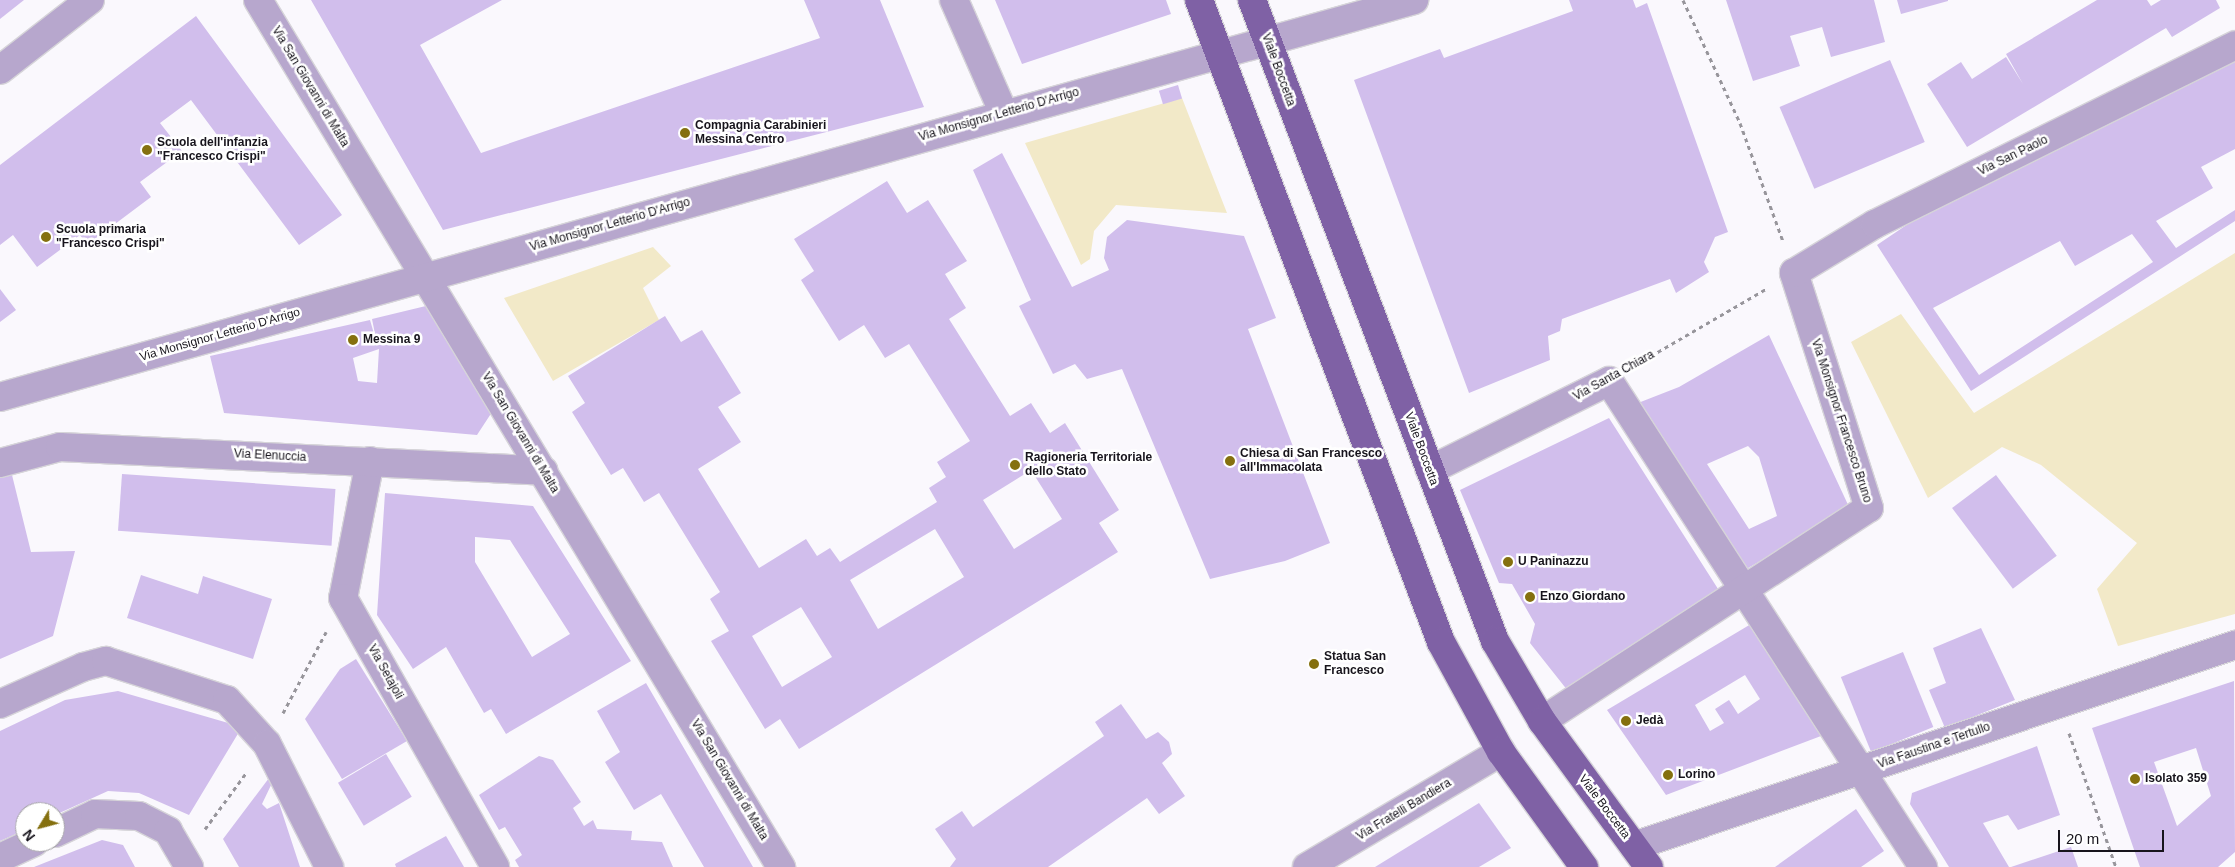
<!DOCTYPE html>
<html>
<head>
<meta charset="utf-8">
<style>
	body { margin:0 }
	#map { position:relative; width:2235px; height:867px; overflow:hidden; background:#faf8fd; font-family:Helvetica,sans-serif }
	div>[style] { position:absolute }
	[style*='--x'] { left:calc(var(--x)*1px); top:calc(var(--y)*1px); width:calc(var(--w)*1px); rotate:calc(var(--a)*1deg) }
	.green>* { inset:0; background:#f2e9c8 }
	.building>* { inset:0; background:#d1beec; transform-origin:0 0 }
	.path>* { height:3px; margin-top:-1.5px; transform-origin:0; background:repeating-linear-gradient(90deg,#97959b 0 4px,transparent 0 8px) }
	.roads { filter:drop-shadow(1px 0 #d6d4d9) drop-shadow(-1px 0 #d6d4d9) drop-shadow(0 1px #d6d4d9) drop-shadow(0 -1px #d6d4d9) }
	.street>* { height:28px; margin:-14px; padding:0 14px; transform-origin:14px; border-radius:14px; background:#b7a7cd }
	.primary>* { height:28px; margin:-14px; padding:0 14px; transform-origin:14px; border-radius:14px; background:#7f61a5 }
	.dots>* { width:14px; height:14px; translate:-50% -50%; box-sizing:border-box; border:2px solid #fff; border-radius:50% }
	span { translate:-50% -50%; white-space:nowrap; text-align:center; line-height:1.15; -webkit-text-stroke:5px #fff; paint-order:stroke }
	.street-label { font-size:12px; color:#17141c }
	.poi-label { font-size:12px; color:#17141c; font-weight:700 }
	.left { translate:0 -50%; text-align:left }
	.north { position:absolute; left:15px; top:802px; width:50px; height:50px; box-sizing:border-box; background:#fff; border:1px solid #a2a1a4; border-radius:50%; rotate:233deg; font-size:14px; font-weight:700; line-height:20px; text-align:center; color:#17141c }
	.north::after { content:''; display:block; margin:auto; width:18px; height:22px; background:#85700f; clip-path:polygon(50% 0,100% 100%,50% 72%,0 100%) }
	.scale { position:absolute; left:2058px; top:830px; width:106px; height:22px; box-sizing:border-box; border:2px solid #17141c; border-top:0; padding-left:6px; font-size:15px; line-height:18px; white-space:nowrap; color:#17141c; -webkit-text-stroke:4px #fff; paint-order:stroke }
</style>
</head>
<body>
<div id="map">
	<div class="green">
		<div style="clip-path:polygon(1182px 98px,1227px 213px,1116px 205px,1094px 231px,1090px 259px,1081px 265px,1025px 143px)"></div>
		<div style="clip-path:polygon(653px 247px,671px 266px,643px 288px,659px 320px,553px 381px,504px 298px)"></div>
		<div style="clip-path:polygon(2235px 253px,2235px 614px,2118px 646px,2097px 589px,2137px 543px,2041px 465px,2002px 447px,1928px 498px,1851px 342px,1901px 314px,1974px 413px)"></div>
	</div>
	<div class="building">
		<div style="clip-path:polygon(0 0,24px 0,0 19px)"></div>
		<div style="clip-path:polygon(311px 0,502px 0,420px 45px,481px 153px,820px 38px,804px 0,880px 0,924px 107px,443px 230px)"></div>
		<div style="clip-path:polygon(995px 0,1166px 0,1171px 14px,1022px 64px)"></div>
		<div style="clip-path:polygon(1569px 0,1633px 0,1636px 8px,1647px 3px,1728px 232px,1715px 237px,1704px 262px,1709px 272px,1676px 293px,1670px 279px,1562px 319px,1560px 331px,1548px 336px,1550px 360px,1469px 393px,1354px 80px,1440px 49px,1444px 58px,1573px 11px)"></div>
		<div style="clip-path:polygon(1726px 0,1874px 0,1885px 42px,1831px 57px,1822px 27px,1790px 36px,1800px 66px,1753px 81px)"></div>
		<div style="clip-path:polygon(1897px 0,1948px 0,1948px 1px,1901px 14px)"></div>
		<div style="clip-path:polygon(2097px 0,2147px 0,2151px 6px,2161px 0,2216px 0,2220px 8px,2172px 37px,2166px 28px,1967px 147px,1927px 84px,1961px 62px,1972px 79px,2006px 57px,2023px 84px,2006px 54px)"></div>
		<div style="clip-path:polygon(196px 16px,342px 215px,299px 245px,191px 100px,160px 123px,182px 151px,140px 182px,151px 197px,87px 245px,80px 235px,37px 267px,13px 235px,0 245px,0 165px)"></div>
		<div style="left:1890px;top:60px;width:89px;height:120px;rotate:67deg"></div>
		<div style="clip-path:polygon(evenodd,2235px 60px,2235px 149px,2201px 167px,2213px 188px,2156px 221px,2176px 248px,2235px 210px,2235px 221px,1971px 391px,1877px 245px,1908px 224px,2235px 60px,2132px 234px,2153px 262px,1979px 375px,1933px 308px,2060px 241px,2075px 266px,2132px 234px)"></div>
		<div style="left:1178px;top:85px;width:14px;height:20px;rotate:73deg"></div>
		<div style="clip-path:polygon(1002px 153px,1072px 287px,1109px 270px,1104px 258px,1107px 237px,1127px 220px,1244px 236px,1276px 318px,1248px 329px,1330px 543px,1285px 561px,1210px 579px,1122px 369px,1087px 379px,1075px 364px,1053px 374px,1019px 306px,1031px 300px,973px 170px)"></div>
		<div style="clip-path:polygon(evenodd,887px 181px,907px 213px,928px 200px,967px 261px,945px 274px,966px 308px,949px 319px,1010px 416px,1031px 403px,1050px 433px,1065px 423px,1119px 510px,1099px 523px,1118px 552px,799px 749px,780px 719px,765px 729px,711px 641px,729px 631px,710px 599px,720px 592px,659px 493px,644px 502px,623px 468px,611px 475px,572px 412px,585px 403px,568px 376px,665px 316px,681px 342px,702px 330px,741px 393px,718px 407px,741px 442px,698px 469px,759px 568px,806px 539px,817px 556px,830px 548px,840px 562px,937px 502px,929px 488px,946px 477px,937px 462px,970px 441px,909px 344px,885px 358px,864px 325px,839px 341px,801px 280px,814px 271px,794px 239px,887px 181px,1031px 470px,1062px 519px,1014px 549px,983px 500px,1031px 470px,887px 181px,935px 529px,964px 577px,878px 629px,850px 580px,935px 529px,887px 181px,801px 607px,832px 657px,782px 687px,752px 636px,801px 607px)"></div>
		<div style="clip-path:polygon(0 289px,16px 310px,0 322px)"></div>
		<div style="clip-path:polygon(evenodd,430px 305px,494px 409px,477px 435px,224px 413px,210px 356px,370px 320px,377px 344px,372px 319px,430px 305px,379px 349px,377px 383px,358px 381px,353px 358px,379px 349px)"></div>
		<div style="clip-path:polygon(evenodd,1769px 335px,1850px 509px,1743px 571px,1638px 403px,1679px 387px,1769px 335px,1748px 446px,1759px 457px,1777px 516px,1749px 529px,1707px 464px,1748px 446px)"></div>
		<div style="clip-path:polygon(1609px 418px,1720px 592px,1568px 691px,1530px 643px,1535px 624px,1512px 584px,1499px 583px,1460px 490px)"></div>
		<div style="left:122px;top:474px;width:214px;height:57px;rotate:4deg"></div>
		<div style="clip-path:polygon(12px 475px,31px 552px,75px 551px,53px 636px,0 659px,0 478px)"></div>
		<div style="left:1996px;top:475px;width:101px;height:55px;rotate:53deg"></div>
		<div style="clip-path:polygon(evenodd,385px 493px,533px 506px,631px 661px,506px 734px,491px 709px,484px 713px,446px 647px,413px 669px,377px 615px,385px 493px,475px 537px,510px 540px,570px 634px,532px 657px,475px 562px,475px 537px)"></div>
		<div style="clip-path:polygon(141px 575px,198px 594px,203px 576px,272px 599px,253px 659px,127px 618px)"></div>
		<div style="clip-path:polygon(evenodd,1751px 624px,1821px 736px,1666px 795px,1607px 710px,1751px 624px,1745px 675px,1760px 699px,1738px 714px,1729px 700px,1715px 709px,1724px 723px,1710px 731px,1695px 705px,1745px 675px)"></div>
		<div style="clip-path:polygon(1981px 628px,2015px 700px,1945px 728px,1929px 690px,1946px 683px,1933px 648px)"></div>
		<div style="left:1903px;top:652px;width:81px;height:67px;rotate:68deg"></div>
		<div style="clip-path:polygon(356px 659px,407px 741px,342px 779px,305px 719px,340px 669px)"></div>
		<div style="clip-path:polygon(evenodd,2234px 681px,2235px 852px,2218px 867px,2140px 867px,2092px 728px,2234px 681px,2196px 748px,2211px 796px,2177px 826px,2154px 762px,2196px 748px)"></div>
		<div style="clip-path:polygon(646px 683px,753px 867px,704px 867px,661px 794px,634px 810px,605px 762px,620px 752px,597px 711px)"></div>
		<div style="clip-path:polygon(118px 691px,242px 727px,189px 815px,139px 793px,108px 791px,55px 815px,25px 812px,25px 830px,0 841px,0 731px,65px 700px)"></div>
		<div style="clip-path:polygon(1121px 704px,1146px 739px,1158px 732px,1169px 742px,1172px 754px,1162px 763px,1185px 796px,1159px 814px,1147px 798px,1048px 867px,950px 867px,956px 859px,935px 829px,962px 811px,973px 827px,1104px 736px,1095px 722px)"></div>
		<div style="clip-path:polygon(2037px 746px,2060px 815px,2018px 830px,2008px 815px,1983px 823px,2009px 867px,1949px 867px,1910px 804px,1912px 793px)"></div>
		<div style="left:386px;top:754px;width:50px;height:56px;rotate:59deg"></div>
		<div style="clip-path:polygon(539px 756px,553px 760px,581px 802px,573px 808px,584px 826px,593px 820px,597px 829px,632px 831px,631px 840px,662px 842px,673px 867px,519px 867px,515px 860px,522px 855px,505px 827px,499px 830px,479px 795px)"></div>
		<div style="clip-path:polygon(269px 778px,273px 781px,262px 804px,267px 809px,279px 803px,300px 867px,239px 867px,223px 839px)"></div>
		<div style="clip-path:polygon(1479px 803px,1511px 848px,1479px 867px,1375px 867px)"></div>
		<div style="clip-path:polygon(1856px 809px,1884px 851px,1861px 867px,1775px 867px)"></div>
		<div style="clip-path:polygon(446px 836px,464px 867px,396px 867px,395px 864px)"></div>
		<div style="clip-path:polygon(102px 840px,123px 845px,135px 867px,34px 867px)"></div>
		<div style="clip-path:polygon(2071px 847px,2078px 867px,2011px 867px)"></div>
	</div>
	<div class="path">
		<div style="--x:1683;--y:0;--w:136;--a:65.1"></div>
		<div style="--x:1740;--y:123;--w:126;--a:70"></div>
		<div style="--x:1637;--y:364;--w:149;--a:-30.2"></div>
		<div style="--x:283;--y:713;--w:92;--a:-62"></div>
		<div style="--x:2069;--y:733;--w:142;--a:70.7"></div>
		<div style="--x:205;--y:829;--w:69;--a:-53.8"></div>
	</div>
	<div class="roads">
		<div class="street">
			<div style="--x:258;--y:0;--w:1013;--a:58.9"></div>
			<div style="--x:954;--y:0;--w:124;--a:66.3"></div>
			<div style="--x:0;--y:70;--w:114;--a:-37.9"></div>
			<div style="--x:0;--y:397;--w:1469;--a:-15.68"></div>
			<div style="--x:370;--y:461;--w:140;--a:101.1"></div>
			<div style="--x:343;--y:598;--w:309;--a:60.5"></div>
			<div style="--x:0;--y:463;--w:62;--a:-14.9"></div>
			<div style="--x:60;--y:447;--w:484;--a:2.8"></div>
			<div style="--x:1430;--y:470;--w:200;--a:-26.4"></div>
			<div style="--x:1609;--y:381;--w:579;--a:57.13"></div>
			<div style="--x:0;--y:704;--w:91;--a:-24"></div>
			<div style="--x:83;--y:667;--w:24;--a:-15"></div>
			<div style="--x:106;--y:661;--w:127;--a:17.9"></div>
			<div style="--x:227;--y:700;--w:59;--a:47.7"></div>
			<div style="--x:267;--y:744;--w:138;--a:63.2"></div>
			<div style="--x:1542;--y:721;--w:390;--a:-33.1"></div>
			<div style="--x:1869;--y:508;--w:247;--a:-107.7"></div>
			<div style="--x:1794;--y:273;--w:95;--a:-31.2"></div>
			<div style="--x:1875;--y:224;--w:402;--a:-26.4"></div>
			<div style="--x:55;--y:833;--w:44;--a:-25.4"></div>
			<div style="--x:95;--y:814;--w:44;--a:2.6"></div>
			<div style="--x:139;--y:816;--w:33;--a:27"></div>
			<div style="--x:168;--y:831;--w:42;--a:59.7"></div>
			<div style="--x:1634;--y:846;--w:634;--a:-18.49"></div>
			<div style="--x:0;--y:858;--w:38;--a:-25"></div>
			<div style="--x:1307;--y:867;--w:226;--a:-30.7"></div>
		</div>
		<div class="primary">
			<div style="--x:1199;--y:0;--w:686;--a:69.35"></div>
			<div style="--x:1441;--y:642;--w:125;--a:61.4"></div>
			<div style="--x:1501;--y:752;--w:142;--a:54.2"></div>
			<div style="--x:1252;--y:0;--w:686;--a:69.24"></div>
			<div style="--x:1495;--y:641;--w:93;--a:59.6"></div>
			<div style="--x:1542;--y:721;--w:181;--a:53.8"></div>
		</div>
	</div>
	<div class="dots">
		<div style="left:685px;top:133px;background:#85700f"></div>
		<div style="left:147px;top:150px;background:#85700f"></div>
		<div style="left:46px;top:237px;background:#85700f"></div>
		<div style="left:353px;top:340px;background:#85700f"></div>
		<div style="left:1230px;top:461px;background:#85700f"></div>
		<div style="left:1015px;top:465px;background:#85700f"></div>
		<div style="left:1508px;top:562px;background:#85700f"></div>
		<div style="left:1530px;top:597px;background:#85700f"></div>
		<div style="left:1314px;top:664px;background:#85700f"></div>
		<div style="left:1626px;top:721px;background:#85700f"></div>
		<div style="left:1668px;top:775px;background:#85700f"></div>
		<div style="left:2135px;top:779px;background:#85700f"></div>
	</div>
	<div class="street-label">
		<span style="left:1278px;top:70px;rotate:70deg">Viale Boccetta</span>
		<span style="left:310px;top:87px;rotate:59deg">Via San Giovanni di Malta</span>
		<span style="left:999px;top:115px;rotate:-16deg">Via Monsignor Letterio D'Arrigo</span>
		<span style="left:2013px;top:156px;rotate:-26deg">Via San Paolo</span>
		<span style="left:610px;top:225px;rotate:-16deg">Via Monsignor Letterio D'Arrigo</span>
		<span style="left:220px;top:335px;rotate:-16deg">Via Monsignor Letterio D'Arrigo</span>
		<span style="left:1614px;top:376px;rotate:-29deg">Via Santa Chiara</span>
		<span style="left:1841px;top:421px;rotate:72deg">Via Monsignor Francesco Bruno</span>
		<span style="left:520px;top:433px;rotate:59deg">Via San Giovanni di Malta</span>
		<span style="left:1421px;top:449px;rotate:70deg">Viale Boccetta</span>
		<span style="left:270px;top:456px;rotate:3deg">Via Elenuccia</span>
		<span style="left:385px;top:672px;rotate:61deg">Via Setajoli</span>
		<span style="left:1934px;top:746px;rotate:-19deg">Via Faustina e Tertullo</span>
		<span style="left:729px;top:780px;rotate:59deg">Via San Giovanni di Malta</span>
		<span style="left:1604px;top:807px;rotate:53deg">Viale Boccetta</span>
		<span style="left:1404px;top:810px;rotate:-31deg">Via Fratelli Bandiera</span>
	</div>
	<div class="poi-label">
		<span class="left" style="left:695px;top:133px">Compagnia Carabinieri<br>Messina Centro</span>
		<span class="left" style="left:157px;top:150px">Scuola dell'infanzia<br>"Francesco Crispi"</span>
		<span class="left" style="left:56px;top:237px">Scuola primaria<br>"Francesco Crispi"</span>
		<span class="left" style="left:363px;top:340px">Messina 9</span>
		<span class="left" style="left:1240px;top:461px">Chiesa di San Francesco<br>all'Immacolata</span>
		<span class="left" style="left:1025px;top:465px">Ragioneria Territoriale<br>dello Stato</span>
		<span class="left" style="left:1518px;top:562px">U Paninazzu</span>
		<span class="left" style="left:1540px;top:597px">Enzo Giordano</span>
		<span class="left" style="left:1324px;top:664px">Statua San<br>Francesco</span>
		<span class="left" style="left:1636px;top:721px">Jedà</span>
		<span class="left" style="left:1678px;top:775px">Lorino</span>
		<span class="left" style="left:2145px;top:779px">Isolato 359</span>
	</div>
	<div class="north">N</div>
	<div class="scale">20 m</div>
</div>
</body>
</html>
